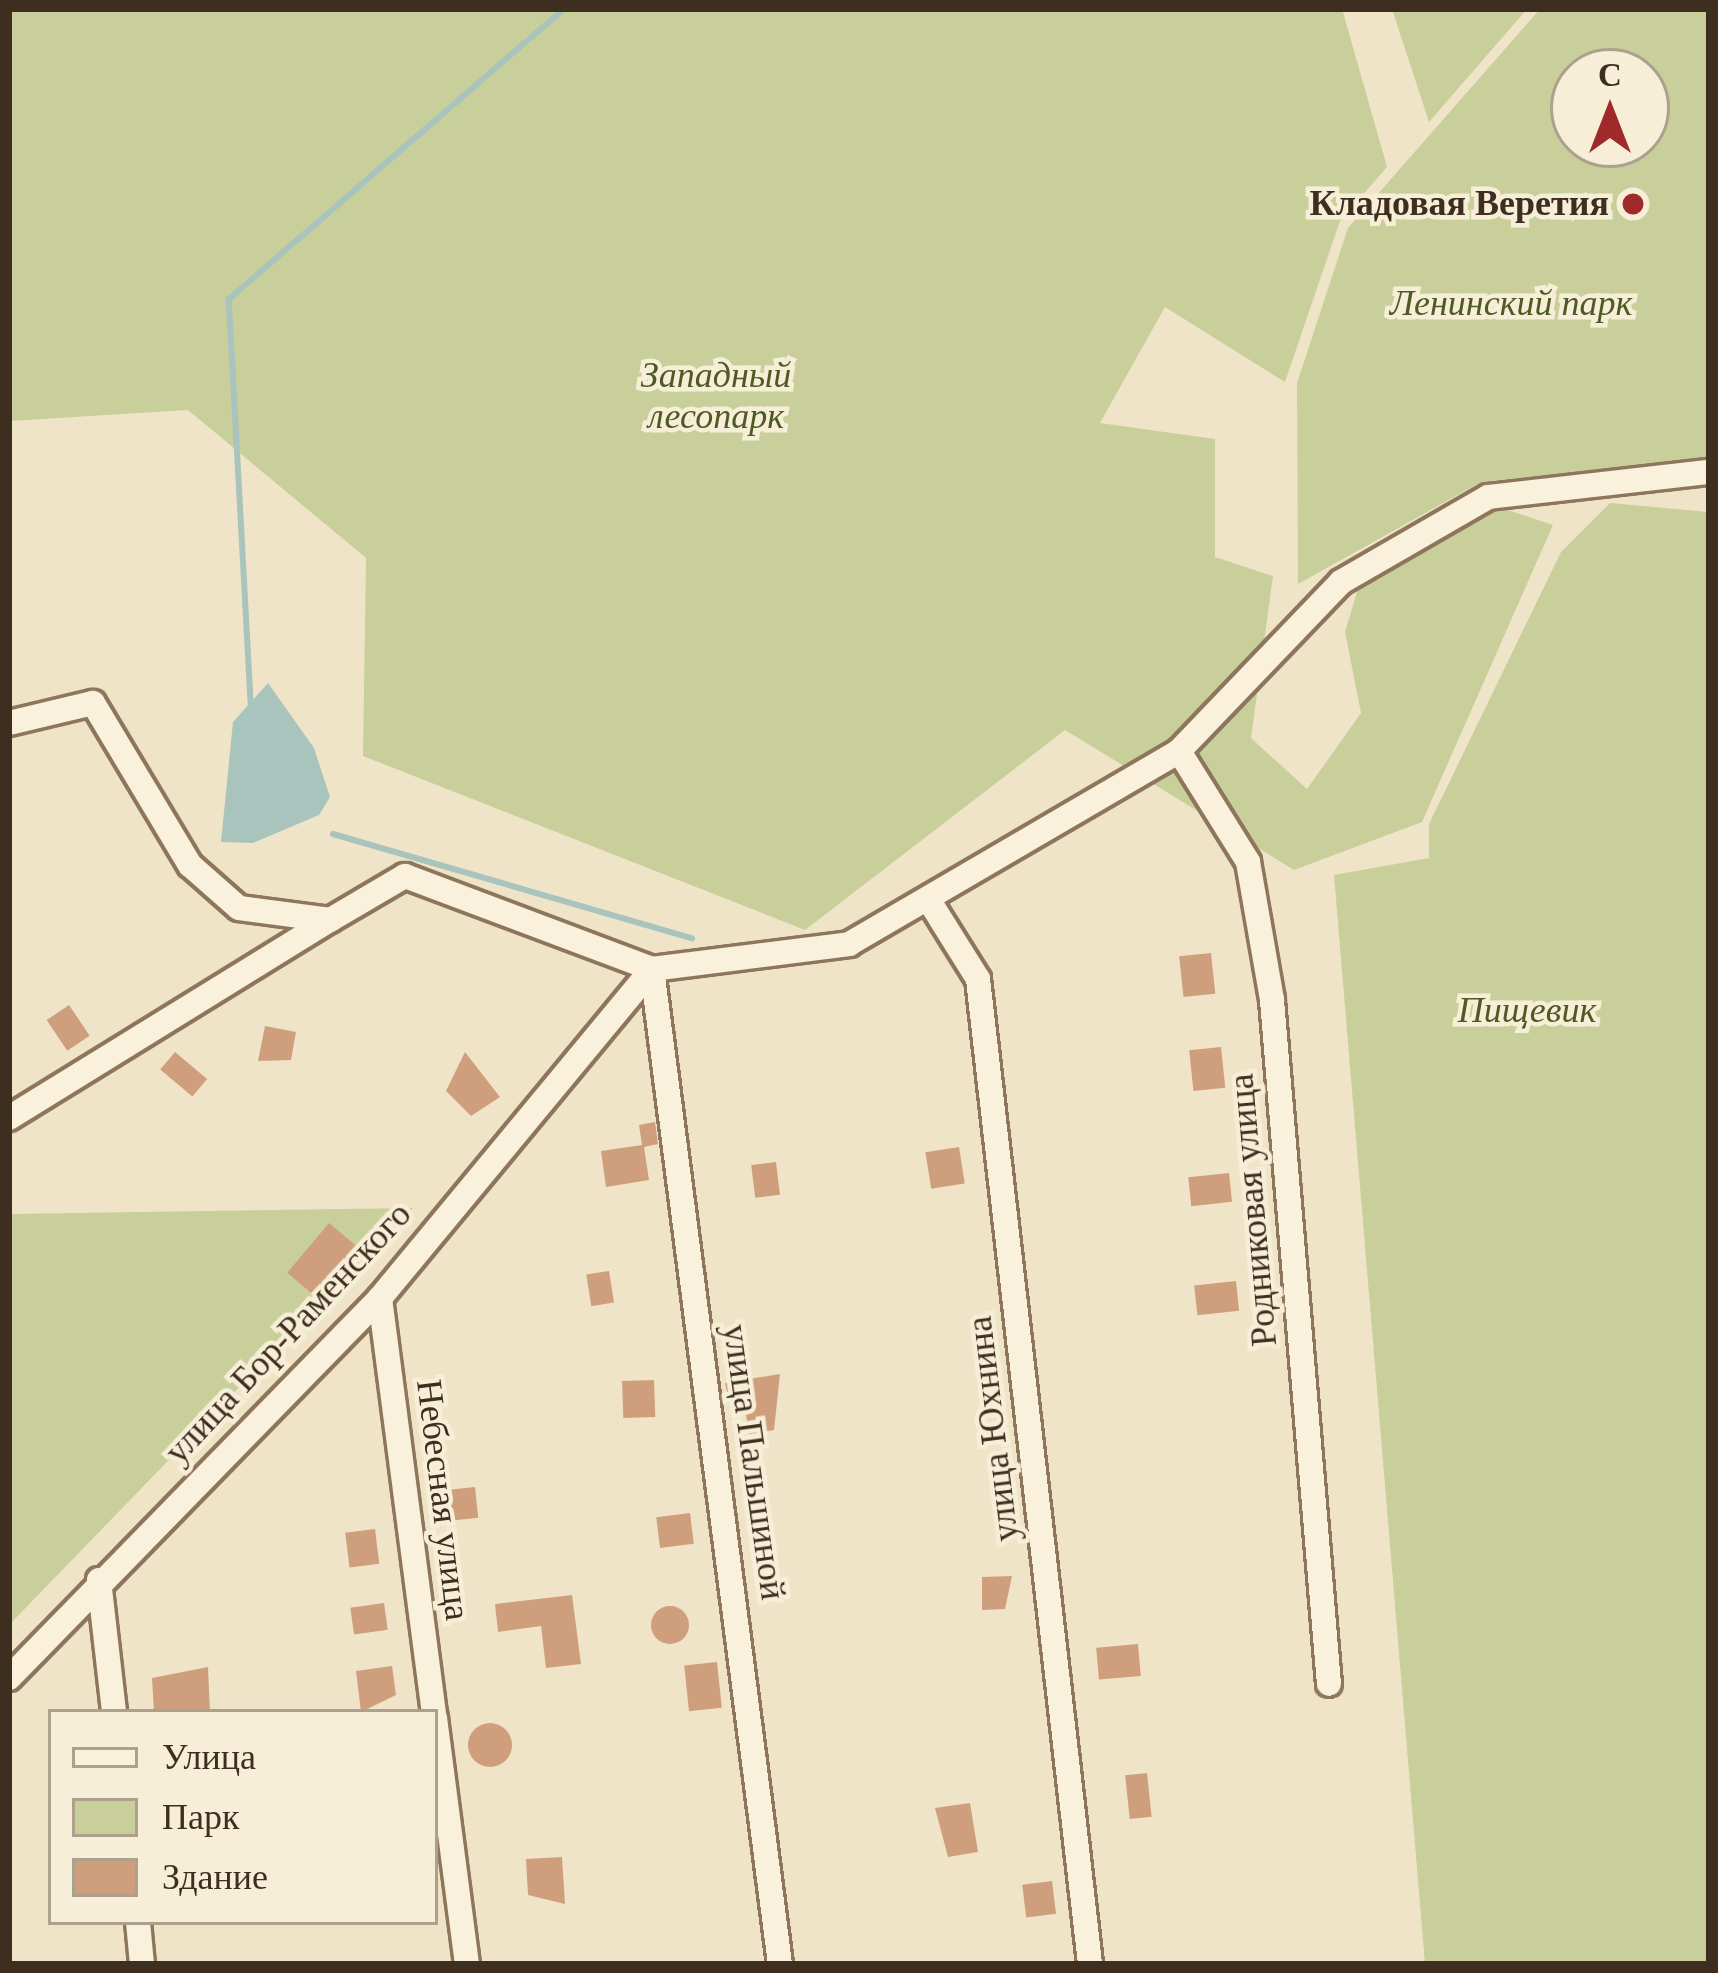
<!DOCTYPE html>
<html>
<head>
<meta charset="utf-8">
<style>
	body { margin:0 }
	#map { position:relative; width:1718px; height:1973px; overflow:hidden; background:#f0e4c8; font-family:Georgia,serif }
	div>[style] { position:absolute }
	[style*='--x'] { left:calc(var(--x)*1px); top:calc(var(--y)*1px); width:calc(var(--w)*1px); rotate:calc(var(--a)*1deg) }
	.green>* { inset:0; background:#c9cf9b }
	.water>* { inset:0; background:#a9c4bc }
	.stream>* { height:6px; margin:-3px; padding:0 3px; transform-origin:3px; border-radius:3px; background:#a9c4bc }
	.building>* { inset:0; background:#cf9f7d; transform-origin:0 0 }
	.round { border-radius:50% }
	.roads { filter:drop-shadow(3px 0 #8d765c) drop-shadow(-3px 0 #8d765c) drop-shadow(0 3px #8d765c) drop-shadow(0 -3px #8d765c) }
	.minor>* { height:24px; margin:-12px; padding:0 12px; transform-origin:12px; border-radius:12px; background:#faf1dc }
	.dots>* { width:33px; height:33px; translate:-50% -50%; box-sizing:border-box; border:6px solid #f7eed8; border-radius:50% }
	span { translate:-50% -50%; white-space:nowrap; text-align:center; line-height:1.15; -webkit-text-stroke:9px #f7eed8; paint-order:stroke }
	.poi-label { font-size:36px; color:#3d2e20; font-weight:700 }
	.right { translate:-100% -50%; text-align:right }
	.park-label { font-size:36px; color:#4d5a26; font-style:italic }
	.street-label { font-size:36px; color:#3d2e20 }
	.frame { position:absolute; inset:0; border:12px solid #3d2e20; pointer-events:none }
	.legend { position:absolute; left:48px; top:1709px; width:390px; height:216px; box-sizing:border-box; background:#f7eed8; border:3px solid #ada18e; margin:0; padding:15px 21px; list-style:none; font-size:36px; color:#3d2e20 }
	.legend li { display:flex; align-items:center; gap:24px; height:60px }
	.legend b { width:60px; border:3px solid #ada18e }
	.north { position:absolute; left:1550px; top:48px; width:120px; height:120px; box-sizing:border-box; background:#f7eed8; border:3px solid #ada18e; border-radius:50%; rotate:0deg; font-size:33px; font-weight:700; line-height:48px; text-align:center; color:#3d2e20 }
	.north::after { content:''; display:block; margin:auto; width:42px; height:54px; background:#9e2a2b; clip-path:polygon(50% 0,100% 100%,50% 72%,0 100%) }
</style>
</head>
<body>
<div id="map">
	<div class="green">
		<div style="clip-path:polygon(9px 9px,1360px 9px,1343px 12px,1387px 167px,1340px 221px,1285px 382px,1165px 307px,1100px 423px,1215px 439px,1215px 557px,1273px 576px,1251px 738px,1307px 789px,1361px 713px,1345px 632px,1360px 582px,1490px 504px,1553px 525px,1422px 822px,1294px 870px,1065px 730px,805px 930px,363px 756px,366px 558px,188px 410px,9px 421px)"></div>
		<div style="clip-path:polygon(1392px 9px,1527px 9px,1429px 122px)"></div>
		<div style="clip-path:polygon(evenodd,1540px 9px,1709px 9px,1709px 459px,1481px 482px,1298px 584px,1297px 383px,1348px 228px,1540px 9px,1574px 72px,1646px 72px,1646px 144px,1574px 144px,1574px 72px)"></div>
		<div style="clip-path:polygon(1610px 503px,1709px 512px,1709px 1964px,1425px 1964px,1334px 875px,1429px 858px,1429px 824px,1561px 552px)"></div>
		<div style="clip-path:polygon(413px 1208px,9px 1625px,9px 1214px)"></div>
	</div>
	<div class="water">
		<div style="clip-path:polygon(268px 683px,314px 748px,330px 797px,319px 815px,253px 843px,221px 842px,233px 722px)"></div>
	</div>
	<div class="stream">
		<div style="--x:251;--y:710;--w:412;--a:-93.1"></div>
		<div style="--x:229;--y:299;--w:443;--a:-40.9"></div>
		<div style="--x:333;--y:834;--w:374;--a:16.2"></div>
	</div>
	<div class="building">
		<div style="left:1211px;top:953px;width:41px;height:32px;rotate:84deg"></div>
		<div style="left:69px;top:1005px;width:37px;height:27px;rotate:56deg"></div>
		<div style="clip-path:polygon(265px 1026px,296px 1032px,291px 1060px,258px 1061px)"></div>
		<div style="left:1221px;top:1047px;width:41px;height:32px;rotate:84deg"></div>
		<div style="left:175px;top:1052px;width:42px;height:23px;rotate:40deg"></div>
		<div style="clip-path:polygon(465px 1052px,500px 1097px,471px 1116px,446px 1091px)"></div>
		<div style="clip-path:polygon(655px 1122px,658px 1144px,644px 1147px,649px 1180px,606px 1187px,601px 1151px,642px 1145px,639px 1125px)"></div>
		<div style="left:959px;top:1147px;width:37px;height:34px;rotate:81deg"></div>
		<div style="left:776px;top:1162px;width:33px;height:25px;rotate:83deg"></div>
		<div style="left:1229px;top:1173px;width:29px;height:41px;rotate:84deg"></div>
		<div style="left:329px;top:1223px;width:38px;height:65px;rotate:40deg"></div>
		<div style="left:609px;top:1271px;width:32px;height:23px;rotate:81deg"></div>
		<div style="left:1236px;top:1281px;width:30px;height:42px;rotate:84deg"></div>
		<div style="clip-path:polygon(780px 1374px,774px 1430px,749px 1434px,743px 1395px,728px 1397px,725px 1383px)"></div>
		<div style="left:654px;top:1380px;width:37px;height:32px;rotate:88deg"></div>
		<div style="left:475px;top:1487px;width:31px;height:38px;rotate:84deg"></div>
		<div style="left:690px;top:1513px;width:31px;height:34px;rotate:83deg"></div>
		<div style="left:375px;top:1529px;width:35px;height:30px;rotate:83deg"></div>
		<div style="clip-path:polygon(1012px 1576px,1005px 1609px,982px 1610px,982px 1577px)"></div>
		<div style="clip-path:polygon(572px 1595px,581px 1664px,546px 1668px,541px 1626px,498px 1632px,495px 1604px)"></div>
		<div style="left:384px;top:1603px;width:27px;height:34px;rotate:82deg"></div>
		<div class="round" style="left:651px;top:1606px;width:38px;height:38px"></div>
		<div style="left:1138px;top:1644px;width:32px;height:42px;rotate:85deg"></div>
		<div style="left:717px;top:1662px;width:46px;height:33px;rotate:84deg"></div>
		<div style="clip-path:polygon(392px 1666px,396px 1695px,361px 1712px,356px 1671px)"></div>
		<div style="clip-path:polygon(208px 1667px,210px 1712px,154px 1712px,152px 1678px)"></div>
		<div class="round" style="left:468px;top:1723px;width:44px;height:44px"></div>
		<div style="left:1147px;top:1773px;width:44px;height:22px;rotate:84deg"></div>
		<div style="clip-path:polygon(970px 1803px,978px 1852px,948px 1857px,935px 1808px)"></div>
		<div style="clip-path:polygon(562px 1857px,565px 1904px,528px 1895px,526px 1859px)"></div>
		<div style="left:1052px;top:1881px;width:33px;height:30px;rotate:83deg"></div>
	</div>
	<div class="roads">
		<div class="minor">
			<div style="--x:9;--y:723;--w:86;--a:-13.4"></div>
			<div style="--x:93;--y:703;--w:189;--a:59.1"></div>
			<div style="--x:190;--y:865;--w:65;--a:41.3"></div>
			<div style="--x:239;--y:908;--w:92;--a:7.5"></div>
			<div style="--x:330;--y:920;--w:87;--a:-30.4"></div>
			<div style="--x:405;--y:876;--w:264;--a:20.6"></div>
			<div style="--x:652;--y:969;--w:199;--a:-7.2"></div>
			<div style="--x:849;--y:944;--w:382;--a:-30.3"></div>
			<div style="--x:1179;--y:751;--w:234;--a:-46.2"></div>
			<div style="--x:1341;--y:582;--w:170;--a:-30"></div>
			<div style="--x:1488;--y:497;--w:222;--a:-6.5"></div>
			<div style="--x:1179;--y:751;--w:131;--a:58.1"></div>
			<div style="--x:1248;--y:862;--w:140;--a:80.1"></div>
			<div style="--x:1272;--y:1000;--w:686;--a:85.24"></div>
			<div style="--x:928;--y:899;--w:94;--a:58"></div>
			<div style="--x:978;--y:979;--w:991;--a:83.51"></div>
			<div style="--x:652;--y:969;--w:1003;--a:82.67"></div>
			<div style="--x:9;--y:1118;--w:377;--a:-31.7"></div>
			<div style="--x:380;--y:1298;--w:418;--a:82.6"></div>
			<div style="--x:99;--y:1580;--w:133;--a:83.5"></div>
			<div style="--x:9;--y:1678;--w:531;--a:-45.69"></div>
			<div style="--x:380;--y:1298;--w:427;--a:-50.4"></div>
			<div style="--x:435;--y:1718;--w:248;--a:82.6"></div>
			<div style="--x:138;--y:1922;--w:42;--a:84.6"></div>
		</div>
	</div>
	<div class="dots">
		<div style="left:1633px;top:204px;background:#9e2a2b"></div>
	</div>
	<div class="poi-label">
		<span class="right" style="left:1609px;top:204px">Кладовая Веретия</span>
	</div>
	<div class="park-label">
		<span style="left:1511px;top:304px">Ленинский парк</span>
		<span style="left:716px;top:396px">Западный<br>лесопарк</span>
		<span style="left:1527px;top:1011px">Пищевик</span>
	</div>
	<div class="street-label">
		<span style="left:1253px;top:1210px;rotate:-95deg">Родниковая улица</span>
		<span style="left:288px;top:1333px;rotate:-47deg">улица Бор-Раменского</span>
		<span style="left:993px;top:1429px;rotate:-97deg">улица Юхнина</span>
		<span style="left:754px;top:1462px;rotate:82deg">улица Пальшиной</span>
		<span style="left:443px;top:1500px;rotate:83deg">Небесная улица</span>
	</div>
	<div class="frame"></div>
	<ul class="legend">
	<li><b style="height:15px;background:#faf1dc"></b>Улица</li>
	<li><b style="height:33px;background:#c9cf9b"></b>Парк</li>
	<li><b style="height:33px;background:#cf9f7d"></b>Здание</li>
	</ul>
	<div class="north">С</div>
</div>
</body>
</html>
